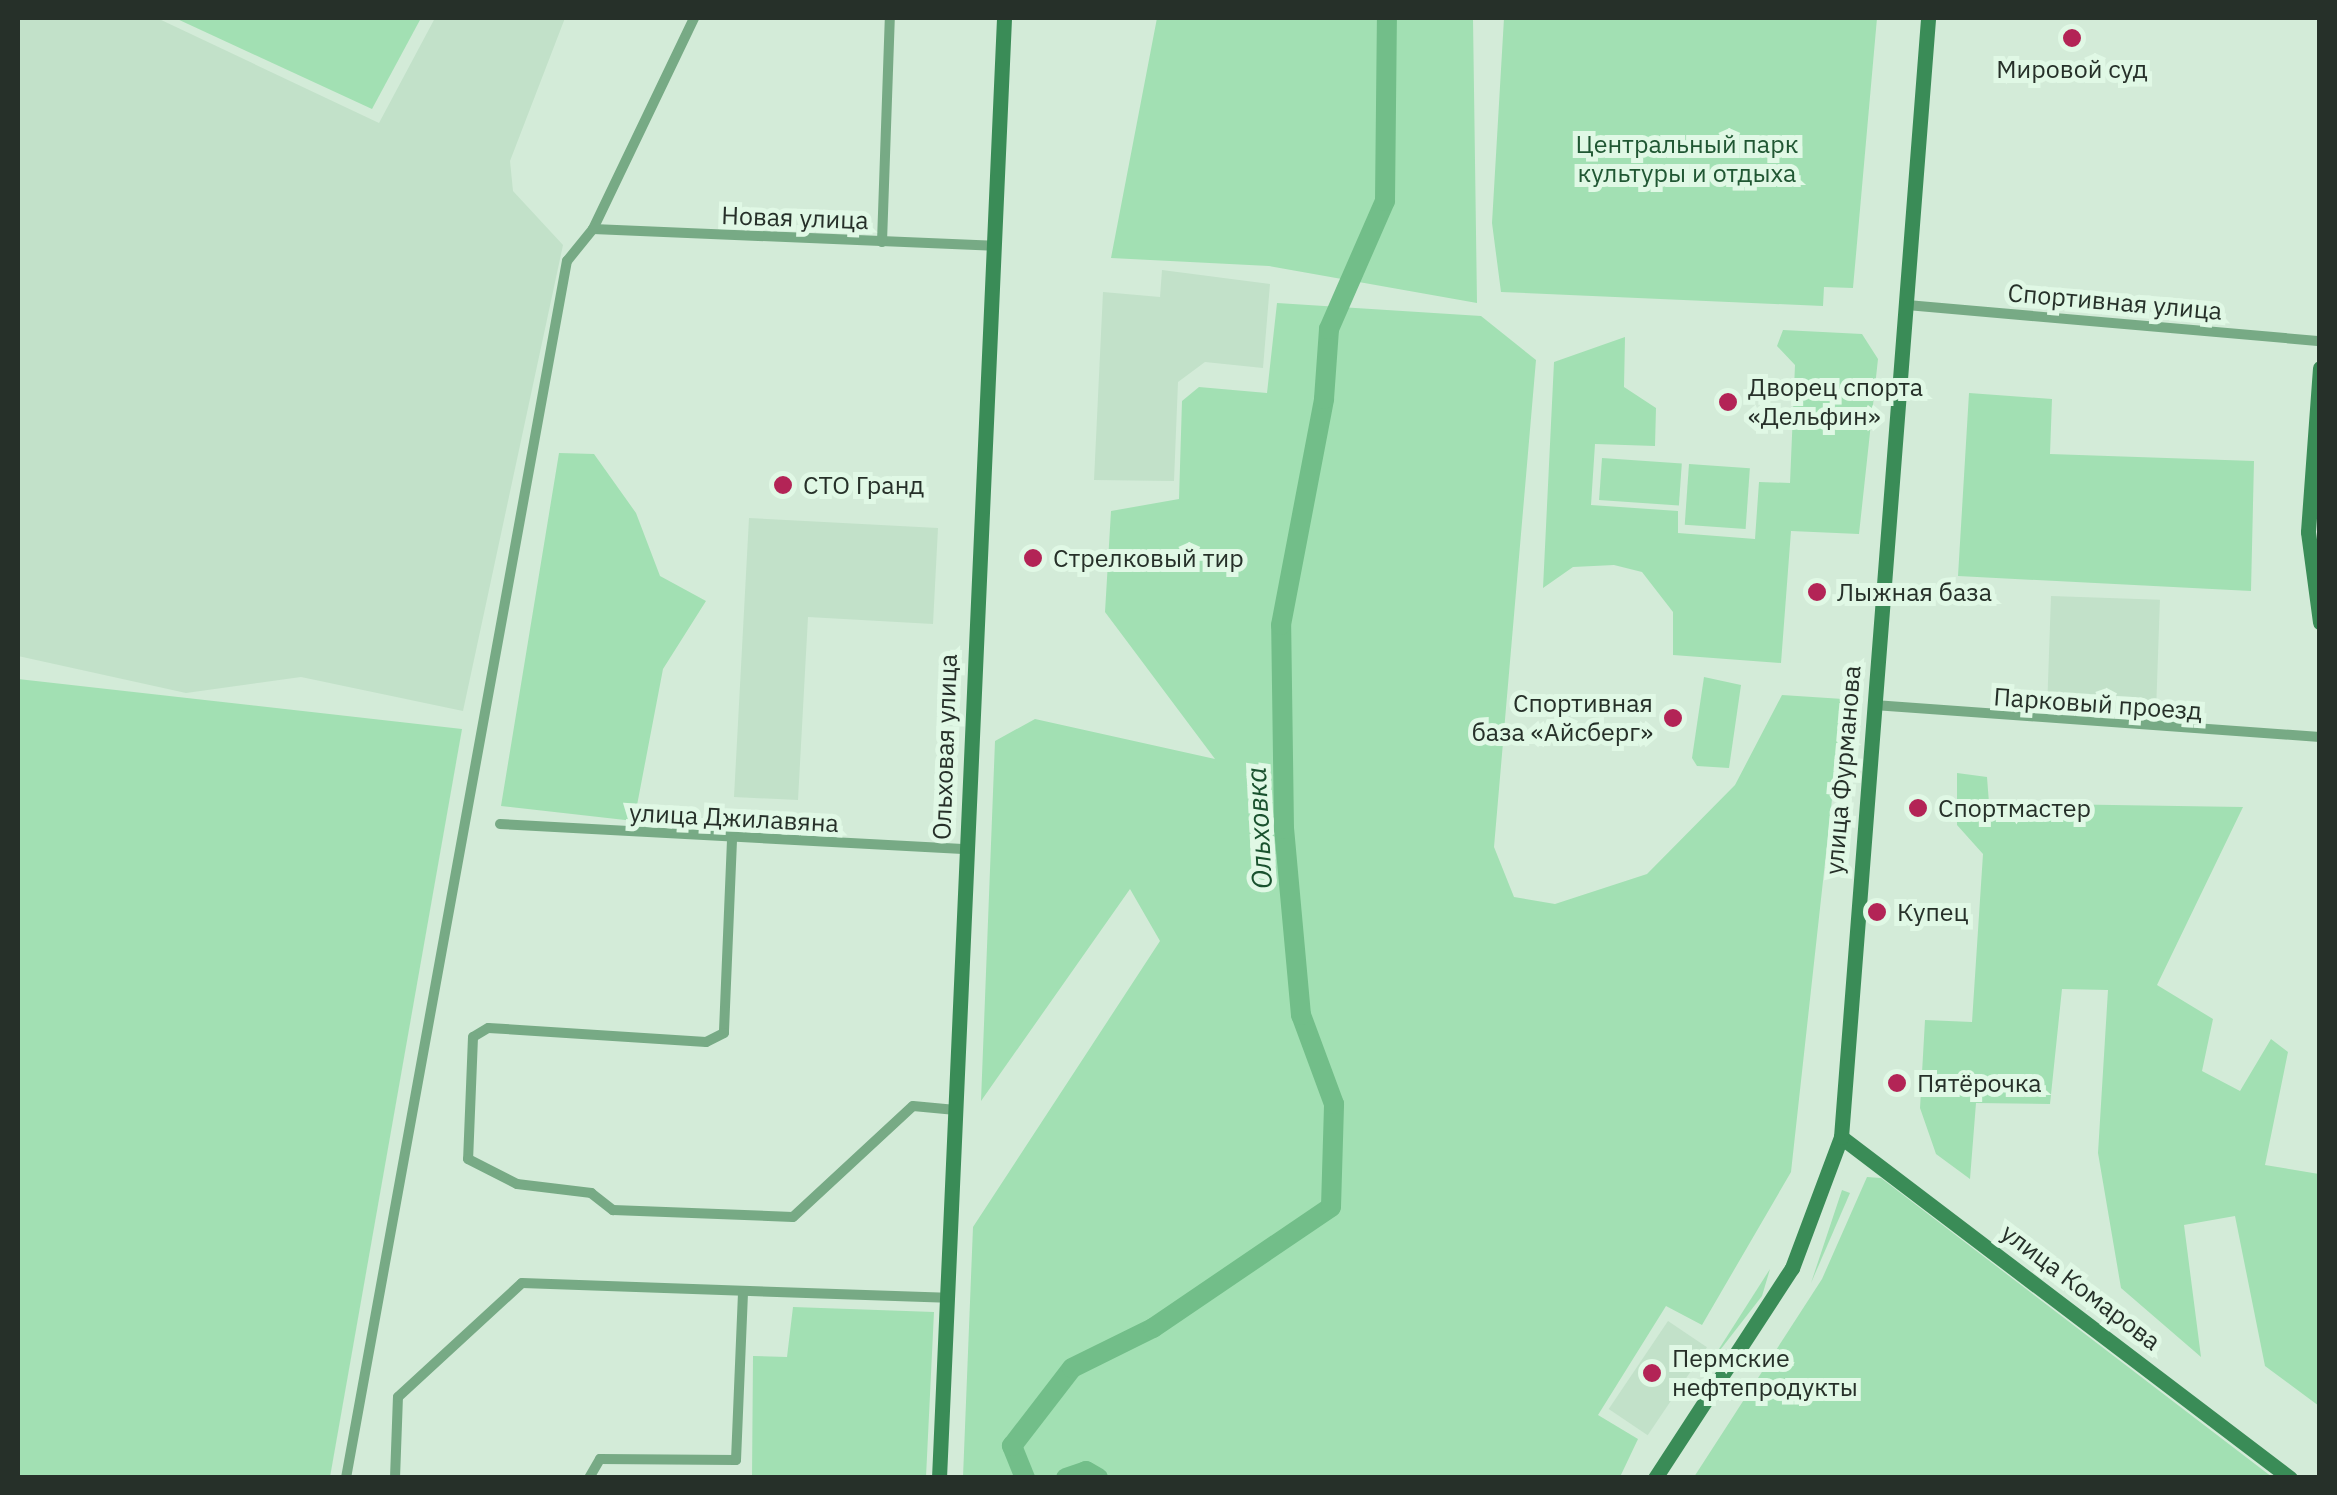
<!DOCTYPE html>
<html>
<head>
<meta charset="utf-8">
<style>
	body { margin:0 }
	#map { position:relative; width:2337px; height:1495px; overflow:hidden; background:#d3ebd8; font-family:"IBM Plex Sans",sans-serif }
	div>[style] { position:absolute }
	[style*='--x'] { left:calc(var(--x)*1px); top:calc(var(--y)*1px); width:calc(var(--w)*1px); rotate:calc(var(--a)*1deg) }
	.built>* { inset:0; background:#c2e1c9; transform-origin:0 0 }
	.green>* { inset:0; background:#a2e0b3; transform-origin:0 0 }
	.river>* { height:20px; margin:-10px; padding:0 10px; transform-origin:10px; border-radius:10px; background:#72be89 }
	.street>* { height:10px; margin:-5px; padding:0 5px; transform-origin:5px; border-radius:5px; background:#77aa85 }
	.secondary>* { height:15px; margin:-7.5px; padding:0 7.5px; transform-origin:7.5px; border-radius:7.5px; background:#3a8c57 }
	.dots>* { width:28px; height:28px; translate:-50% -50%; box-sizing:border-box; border:5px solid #e0f8e5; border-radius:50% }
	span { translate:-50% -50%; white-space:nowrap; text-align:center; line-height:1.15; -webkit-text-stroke:10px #e0f8e5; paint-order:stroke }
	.poi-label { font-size:25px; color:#263029 }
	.left { translate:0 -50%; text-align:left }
	.right { translate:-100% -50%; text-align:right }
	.park-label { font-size:25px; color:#205733 }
	.street-label { font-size:25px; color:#263029 }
	.water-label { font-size:28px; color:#19512e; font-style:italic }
	.frame { position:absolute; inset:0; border:20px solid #263029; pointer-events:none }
</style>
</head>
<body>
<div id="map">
	<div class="built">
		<div style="clip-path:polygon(18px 18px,157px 18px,379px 123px,435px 18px,565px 18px,510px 161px,513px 191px,563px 245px,463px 711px,301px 677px,186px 693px,18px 656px)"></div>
		<div style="clip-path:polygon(1162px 270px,1270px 284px,1263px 368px,1205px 362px,1178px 382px,1174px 481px,1094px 480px,1103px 292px,1160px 297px)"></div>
		<div style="clip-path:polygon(749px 518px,938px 528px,933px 624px,808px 617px,798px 800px,734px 797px)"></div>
		<div style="left:2051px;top:596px;width:109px;height:118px;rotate:2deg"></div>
		<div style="left:1668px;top:1321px;width:47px;height:106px;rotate:34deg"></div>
	</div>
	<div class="green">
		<div style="clip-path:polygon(175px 18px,421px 18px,372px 109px)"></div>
		<div style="clip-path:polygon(1157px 18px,1473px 18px,1477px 303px,1269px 266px,1111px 258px)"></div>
		<div style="clip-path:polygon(1504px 18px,1877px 18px,1853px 288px,1824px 287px,1823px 306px,1501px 292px,1492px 223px)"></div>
		<div style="clip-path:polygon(1277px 303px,1481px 316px,1536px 360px,1494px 847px,1514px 897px,1555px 904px,1647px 874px,1735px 785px,1782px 695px,1843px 699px,1791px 1172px,1702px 1325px,1666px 1306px,1598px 1415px,1638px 1439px,1620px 1477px,963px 1477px,973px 1227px,1160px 941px,1130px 889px,981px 1101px,995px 741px,1035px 719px,1215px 759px,1105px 612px,1111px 511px,1179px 499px,1182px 401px,1199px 387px,1267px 393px)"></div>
		<div style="clip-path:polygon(1783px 330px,1862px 334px,1878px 359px,1859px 534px,1791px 531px,1781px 663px,1673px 655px,1673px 612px,1642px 572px,1614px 565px,1573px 567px,1543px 588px,1554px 362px,1625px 337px,1624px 387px,1656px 408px,1655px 446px,1595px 444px,1591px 505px,1678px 511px,1678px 533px,1755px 539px,1759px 482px,1790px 483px,1795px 365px,1777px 346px)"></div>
		<div style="clip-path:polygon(1969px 393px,2052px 399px,2050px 454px,2254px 461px,2251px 591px,1958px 576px)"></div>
		<div style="clip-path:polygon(559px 453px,594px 454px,636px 513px,660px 576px,706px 601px,663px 669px,634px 821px,501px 806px)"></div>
		<div style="left:1602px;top:458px;width:80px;height:42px;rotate:4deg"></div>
		<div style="left:1689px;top:464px;width:61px;height:61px;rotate:4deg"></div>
		<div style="clip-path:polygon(1704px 677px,1741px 685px,1729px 768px,1697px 766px,1692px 758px)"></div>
		<div style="clip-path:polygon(18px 679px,462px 729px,330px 1477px,18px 1477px)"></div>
		<div style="clip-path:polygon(1957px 773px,1987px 777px,1989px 803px,2243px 807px,2157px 985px,2213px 1019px,2202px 1071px,2240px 1091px,2271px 1039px,2288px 1052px,2265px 1165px,2319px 1174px,2319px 1406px,2265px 1366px,2235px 1216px,2184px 1225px,2201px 1357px,2121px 1288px,2098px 1153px,2108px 990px,2062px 989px,2050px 1104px,1976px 1103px,1970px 1179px,1936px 1154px,1920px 1108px,1925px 1020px,1972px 1022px,1983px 854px,1957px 825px)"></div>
		<div style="clip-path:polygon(1867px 1177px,1881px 1178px,2272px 1477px,1694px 1477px,1822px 1279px)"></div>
		<div style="clip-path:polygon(1842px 1190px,1850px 1193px,1811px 1283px)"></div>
		<div style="clip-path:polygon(1770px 1269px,1762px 1296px,1710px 1363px)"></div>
		<div style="clip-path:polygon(793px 1307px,934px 1312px,926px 1477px,752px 1477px,753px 1356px,787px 1357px)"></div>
	</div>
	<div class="river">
		<div style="--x:1025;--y:1478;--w:35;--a:-112"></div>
		<div style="--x:1012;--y:1446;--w:98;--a:-52.4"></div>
		<div style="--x:1072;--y:1368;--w:90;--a:-26.3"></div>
		<div style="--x:1153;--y:1328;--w:215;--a:-34.2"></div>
		<div style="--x:1331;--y:1207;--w:103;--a:-88.3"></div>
		<div style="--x:1334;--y:1104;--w:95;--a:-110.3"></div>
		<div style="--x:1301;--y:1015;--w:187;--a:-95.2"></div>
		<div style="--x:1284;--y:829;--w:204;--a:-90.8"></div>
		<div style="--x:1281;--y:625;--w:230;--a:-79.2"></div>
		<div style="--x:1324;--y:399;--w:70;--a:-85.9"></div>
		<div style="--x:1329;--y:329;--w:140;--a:-66.4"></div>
		<div style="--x:1385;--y:201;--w:183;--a:-89.4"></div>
		<div style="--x:1066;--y:1478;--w:21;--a:-19"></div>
		<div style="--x:1086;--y:1471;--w:14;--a:30"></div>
	</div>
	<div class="street">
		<div style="--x:593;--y:229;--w:401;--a:2.4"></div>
		<div style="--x:882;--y:242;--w:224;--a:-88"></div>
		<div style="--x:1907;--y:305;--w:415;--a:5"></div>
		<div style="--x:1874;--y:705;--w:447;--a:4.1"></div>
		<div style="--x:500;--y:824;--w:468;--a:3.1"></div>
		<div style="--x:732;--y:840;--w:193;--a:92.4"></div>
		<div style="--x:724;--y:1033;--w:20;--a:153"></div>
		<div style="--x:706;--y:1042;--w:218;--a:-176.3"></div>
		<div style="--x:488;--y:1028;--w:17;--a:149"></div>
		<div style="--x:473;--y:1037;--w:122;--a:92.3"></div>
		<div style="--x:468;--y:1159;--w:55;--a:27"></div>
		<div style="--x:517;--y:1184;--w:75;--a:6.9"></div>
		<div style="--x:591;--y:1193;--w:28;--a:38"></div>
		<div style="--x:613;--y:1210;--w:180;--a:2.2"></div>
		<div style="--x:793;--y:1217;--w:163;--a:-42.8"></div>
		<div style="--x:913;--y:1106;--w:43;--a:5.3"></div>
		<div style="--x:346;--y:1478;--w:1237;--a:-79.71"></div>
		<div style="--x:567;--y:261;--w:41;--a:-50.9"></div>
		<div style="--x:593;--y:229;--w:234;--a:-64.4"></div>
		<div style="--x:395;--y:1478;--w:81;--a:-87.9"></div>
		<div style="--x:398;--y:1397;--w:168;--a:-42.6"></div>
		<div style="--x:522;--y:1283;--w:425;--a:2"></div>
		<div style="--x:589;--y:1478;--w:22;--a:-60"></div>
		<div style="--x:600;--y:1459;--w:136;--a:0.4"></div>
		<div style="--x:736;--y:1460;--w:169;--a:-87.6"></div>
	</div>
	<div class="secondary">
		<div style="--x:2320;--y:368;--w:164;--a:94.2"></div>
		<div style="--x:2308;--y:532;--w:91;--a:82.4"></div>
		<div style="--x:1841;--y:1137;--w:564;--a:37.22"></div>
		<div style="--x:939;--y:1478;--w:1461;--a:-87.45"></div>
		<div style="--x:1655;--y:1478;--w:251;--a:-56.9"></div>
		<div style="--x:1792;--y:1268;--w:140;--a:-69.5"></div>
		<div style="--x:1841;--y:1137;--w:1122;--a:-85.55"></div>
	</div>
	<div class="dots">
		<div style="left:2072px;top:38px;background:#b32456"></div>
		<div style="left:1728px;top:402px;background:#b32456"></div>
		<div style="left:783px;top:485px;background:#b32456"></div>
		<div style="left:1033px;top:558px;background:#b32456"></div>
		<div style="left:1817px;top:592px;background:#b32456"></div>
		<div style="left:1673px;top:718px;background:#b32456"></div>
		<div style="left:1918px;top:808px;background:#b32456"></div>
		<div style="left:1877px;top:912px;background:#b32456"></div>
		<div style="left:1897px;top:1083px;background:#b32456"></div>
		<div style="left:1652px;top:1373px;background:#b32456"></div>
	</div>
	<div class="poi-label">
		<span style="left:2072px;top:69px">Мировой суд</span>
		<span class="left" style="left:1748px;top:402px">Дворец спорта<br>«Дельфин»</span>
		<span class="left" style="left:803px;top:485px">СТО Гранд</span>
		<span class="left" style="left:1053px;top:558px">Стрелковый тир</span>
		<span class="left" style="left:1837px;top:592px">Лыжная база</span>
		<span class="right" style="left:1653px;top:718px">Спортивная<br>база «Айсберг»</span>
		<span class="left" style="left:1938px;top:808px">Спортмастер</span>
		<span class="left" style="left:1897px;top:912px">Купец</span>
		<span class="left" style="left:1917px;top:1083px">Пятёрочка</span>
		<span class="left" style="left:1672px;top:1373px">Пермские<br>нефтепродукты</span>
	</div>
	<div class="park-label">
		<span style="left:1687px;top:159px">Центральный парк<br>культуры и отдыха</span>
	</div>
	<div class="street-label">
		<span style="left:795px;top:218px;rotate:2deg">Новая улица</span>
		<span style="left:2115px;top:302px;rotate:5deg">Спортивная улица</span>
		<span style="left:2098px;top:704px;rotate:4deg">Парковый проезд</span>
		<span style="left:945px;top:747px;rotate:-88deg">Ольховая улица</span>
		<span style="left:1843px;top:770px;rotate:-85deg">улица Фурманова</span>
		<span style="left:734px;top:818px;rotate:3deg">улица Джилавяна</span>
		<span style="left:2081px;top:1287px;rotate:37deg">улица Комарова</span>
	</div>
	<div class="water-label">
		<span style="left:1259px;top:828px;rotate:-93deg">Ольховка</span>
	</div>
	<div class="frame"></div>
</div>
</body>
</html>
